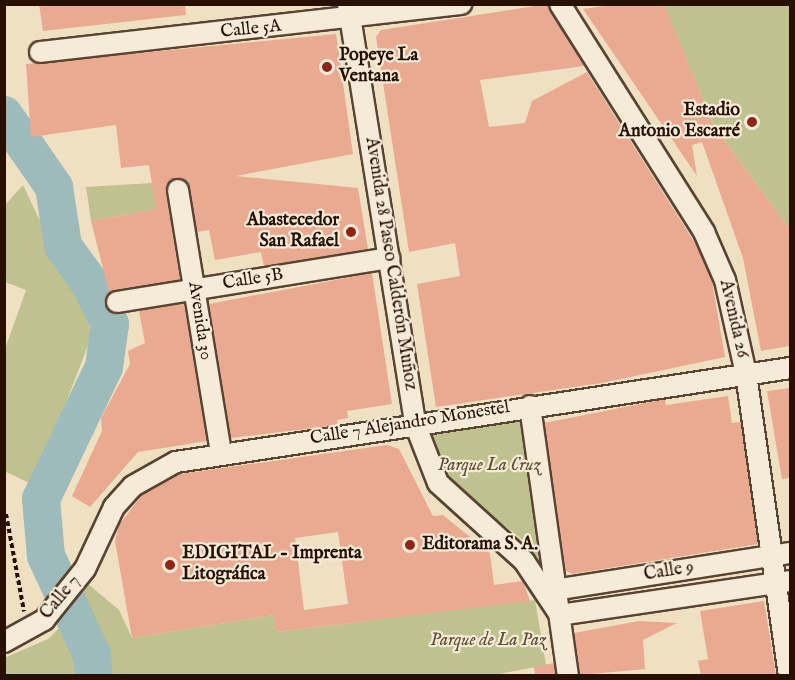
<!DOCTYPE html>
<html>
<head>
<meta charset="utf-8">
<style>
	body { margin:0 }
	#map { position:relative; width:795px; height:680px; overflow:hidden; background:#efe0c1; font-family:"IM FELL English",serif }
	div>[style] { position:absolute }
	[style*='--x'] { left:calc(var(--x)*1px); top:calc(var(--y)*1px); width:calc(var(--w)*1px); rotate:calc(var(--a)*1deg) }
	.green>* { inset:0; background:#bfc18f }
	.river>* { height:38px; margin:-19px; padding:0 19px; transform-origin:19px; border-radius:19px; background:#9ebbbc }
	.building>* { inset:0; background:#e9aa91 }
	.path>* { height:4px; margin-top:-2px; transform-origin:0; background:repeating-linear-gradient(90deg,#270f02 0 4.5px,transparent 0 7.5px) }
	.roads { filter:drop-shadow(2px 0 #594332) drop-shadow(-2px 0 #594332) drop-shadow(0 2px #594332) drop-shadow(0 -2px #594332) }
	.minor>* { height:20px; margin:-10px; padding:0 10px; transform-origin:10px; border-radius:10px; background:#f5ebd7 }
	.dots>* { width:16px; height:16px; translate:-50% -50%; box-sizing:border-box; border:3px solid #f5ebd7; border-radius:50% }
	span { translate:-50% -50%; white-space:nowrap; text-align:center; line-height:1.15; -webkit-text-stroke:4.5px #f5ebd7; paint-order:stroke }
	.street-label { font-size:18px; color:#270f02 }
	.poi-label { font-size:18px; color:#270f02; font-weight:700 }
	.left { translate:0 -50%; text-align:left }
	.right { translate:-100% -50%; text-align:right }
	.park-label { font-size:18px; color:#5c4d33; font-style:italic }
	.frame { position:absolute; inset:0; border:6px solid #270f02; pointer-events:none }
</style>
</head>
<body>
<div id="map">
	<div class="green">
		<div style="clip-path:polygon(664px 5px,790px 5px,790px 229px,715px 128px)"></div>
		<div style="clip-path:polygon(152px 183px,168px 207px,91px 221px,86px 187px)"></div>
		<div style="clip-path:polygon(23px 185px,68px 280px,87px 306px,91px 338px,34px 485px,4px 471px,5px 349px,26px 290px,5px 282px,5px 205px)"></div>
		<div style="clip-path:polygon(523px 420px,546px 571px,528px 544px,447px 480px,432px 432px)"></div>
		<div style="clip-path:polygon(87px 583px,119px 610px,132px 638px,274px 615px,277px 632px,535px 600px,546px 665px,489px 676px,5px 676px,4px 658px,48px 639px,63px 624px,83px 660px,101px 657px,90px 626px,74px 603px)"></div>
	</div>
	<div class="river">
		<div style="--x:4;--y:115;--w:88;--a:55.2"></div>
		<div style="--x:54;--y:187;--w:60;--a:81.3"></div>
		<div style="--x:63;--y:246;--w:44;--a:54.2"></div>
		<div style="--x:89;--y:282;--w:47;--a:63.4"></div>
		<div style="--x:110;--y:324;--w:43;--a:97.9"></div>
		<div style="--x:104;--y:367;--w:146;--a:115.5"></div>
		<div style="--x:41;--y:499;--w:57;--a:85"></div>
		<div style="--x:46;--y:556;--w:109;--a:65.1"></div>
		<div style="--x:92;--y:655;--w:21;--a:85"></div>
	</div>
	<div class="building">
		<div style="clip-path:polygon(39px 4px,185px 4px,186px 15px,43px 31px)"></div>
		<div style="clip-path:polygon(548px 4px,584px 66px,480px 80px,489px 127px,525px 123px,532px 101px,587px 72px,698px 248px,712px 281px,725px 357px,602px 383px,436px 407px,417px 284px,460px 276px,455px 243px,409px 252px,376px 37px,381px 30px)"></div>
		<div style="clip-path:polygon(617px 4px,664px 4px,715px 128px,790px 229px,790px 346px,761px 351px,743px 258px,702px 142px,692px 145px,697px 176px,583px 9px)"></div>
		<div style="clip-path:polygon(336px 34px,353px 154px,236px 176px,358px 188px,368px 249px,264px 266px,261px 252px,215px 260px,209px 230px,197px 232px,188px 183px,176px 178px,166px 192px,180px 280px,109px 292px,91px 221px,156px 209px,149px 165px,121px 168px,116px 125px,31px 137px,26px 64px)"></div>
		<div style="clip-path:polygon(372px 273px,392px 404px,347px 411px,348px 418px,337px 420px,338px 425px,231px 438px,209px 304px)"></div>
		<div style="clip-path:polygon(184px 303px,207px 441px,138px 452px,90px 507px,72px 496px,102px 431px,101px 418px,130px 364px,128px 351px,145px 343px,139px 311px)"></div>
		<div style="clip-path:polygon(790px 388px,790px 478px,782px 479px,767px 391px)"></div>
		<div style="clip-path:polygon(728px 396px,732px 423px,741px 422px,758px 544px,572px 574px,565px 570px,544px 423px,665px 399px,666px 405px)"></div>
		<div style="clip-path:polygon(evenodd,387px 445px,399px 449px,433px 516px,443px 515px,490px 553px,494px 585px,523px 581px,530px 601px,276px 632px,274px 615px,132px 638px,115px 541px,119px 525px,142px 495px,180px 474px,387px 445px,338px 532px,348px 604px,304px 610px,295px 538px,338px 532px)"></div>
		<div style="clip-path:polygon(764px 601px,776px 675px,701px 675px,698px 661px,708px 659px,700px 611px)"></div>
		<div style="clip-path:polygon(639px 621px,677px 623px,643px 640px,645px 669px,580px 675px,574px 633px)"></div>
		<div style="clip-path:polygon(554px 663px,556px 675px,535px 675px,534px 667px)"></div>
	</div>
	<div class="path">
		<div style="--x:6;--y:514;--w:99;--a:79.5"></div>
	</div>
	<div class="roads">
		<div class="minor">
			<div style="--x:348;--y:4;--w:425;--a:80.9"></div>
			<div style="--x:415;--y:424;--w:63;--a:68.7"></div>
			<div style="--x:438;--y:483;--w:116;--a:42.2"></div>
			<div style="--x:524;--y:561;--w:65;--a:56.3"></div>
			<div style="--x:560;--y:615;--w:232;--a:-8.4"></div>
			<div style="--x:560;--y:4;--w:270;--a:57.7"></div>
			<div style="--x:704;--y:232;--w:52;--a:66.4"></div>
			<div style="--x:725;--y:280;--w:96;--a:77.4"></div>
			<div style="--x:746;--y:374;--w:305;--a:81.9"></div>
			<div style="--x:40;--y:52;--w:424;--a:-6.5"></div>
			<div style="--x:178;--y:190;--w:266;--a:80.7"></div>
			<div style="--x:117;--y:302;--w:276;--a:-9.2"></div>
			<div style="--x:530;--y:406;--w:273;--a:82"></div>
			<div style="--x:547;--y:591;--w:246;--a:-8.9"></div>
			<div style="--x:4;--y:642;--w:46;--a:-28.8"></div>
			<div style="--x:44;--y:620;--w:65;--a:-51.2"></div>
			<div style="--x:85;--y:569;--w:68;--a:-64.9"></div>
			<div style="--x:114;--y:507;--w:28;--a:-48"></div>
			<div style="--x:133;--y:486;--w:49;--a:-29.2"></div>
			<div style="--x:176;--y:462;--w:621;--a:-8.7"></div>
		</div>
	</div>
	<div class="dots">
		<div style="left:327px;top:67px;background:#8f2418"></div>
		<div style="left:752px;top:122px;background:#8f2418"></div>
		<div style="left:351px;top:232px;background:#8f2418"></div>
		<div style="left:410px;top:545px;background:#8f2418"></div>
		<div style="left:170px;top:565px;background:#8f2418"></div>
	</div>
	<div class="street-label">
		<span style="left:251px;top:30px;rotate:-6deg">Calle 5A</span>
		<span style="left:390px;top:264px;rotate:81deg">Avenida 28 Paseo Calderón Muñoz</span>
		<span style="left:253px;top:280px;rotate:-9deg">Calle 5B</span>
		<span style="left:733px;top:319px;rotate:77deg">Avenida 26</span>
		<span style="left:199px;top:321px;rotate:81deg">Avenida 30</span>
		<span style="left:410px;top:424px;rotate:-9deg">Calle 7 Alejandro Monestel</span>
		<span style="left:669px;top:572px;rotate:-9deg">Calle 9</span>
		<span style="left:61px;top:598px;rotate:-50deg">Calle 7</span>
	</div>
	<div class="poi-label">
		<span class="left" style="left:339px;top:67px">Popeye La<br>Ventana</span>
		<span class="right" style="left:740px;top:122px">Estadio<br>Antonio Escarré</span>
		<span class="right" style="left:339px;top:232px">Abastecedor<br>San Rafael</span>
		<span class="left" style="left:422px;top:545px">Editorama S. A.</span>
		<span class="left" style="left:182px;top:565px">EDIGITAL - Imprenta<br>Litográfica</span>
	</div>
	<div class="park-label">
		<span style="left:489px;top:466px">Parque La Cruz</span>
		<span style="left:488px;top:641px">Parque de La Paz</span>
	</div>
	<div class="frame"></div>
</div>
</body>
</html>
